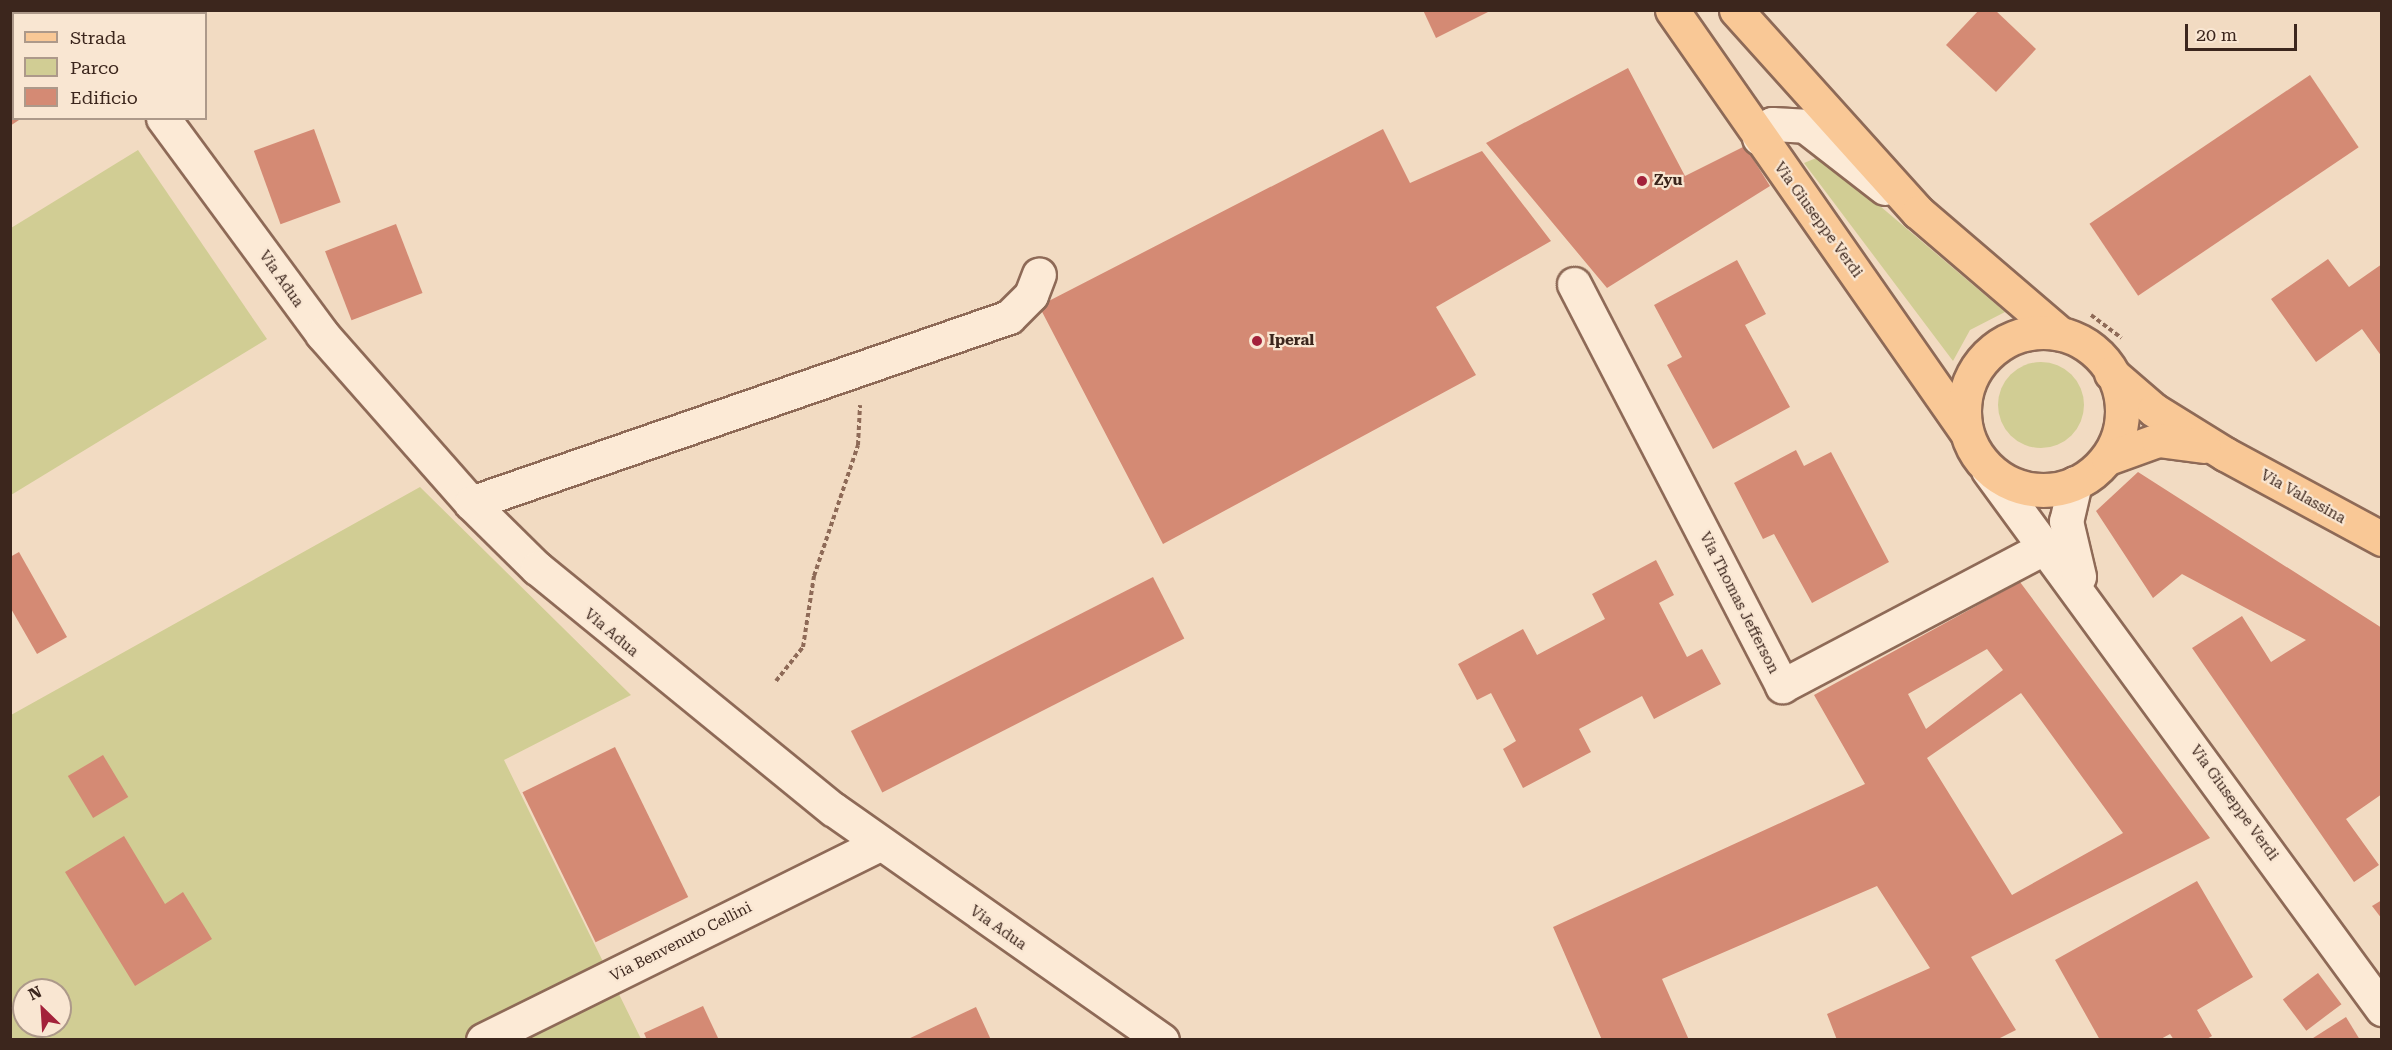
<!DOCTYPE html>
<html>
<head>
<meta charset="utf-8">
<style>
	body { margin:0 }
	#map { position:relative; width:2392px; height:1050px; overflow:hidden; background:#f2dbc2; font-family:"Roboto Serif",serif }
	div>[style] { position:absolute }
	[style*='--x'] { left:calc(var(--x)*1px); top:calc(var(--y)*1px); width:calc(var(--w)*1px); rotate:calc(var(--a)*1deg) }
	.green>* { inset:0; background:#d1cd94 }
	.round { border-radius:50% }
	.building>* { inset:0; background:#d48a74; transform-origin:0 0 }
	.path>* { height:4px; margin-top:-2px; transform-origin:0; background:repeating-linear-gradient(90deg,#8e6a57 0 4.5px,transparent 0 7.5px) }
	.roads { filter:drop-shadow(2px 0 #8e6a57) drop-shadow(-2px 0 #8e6a57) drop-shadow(0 2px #8e6a57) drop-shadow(0 -2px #8e6a57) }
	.minor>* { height:33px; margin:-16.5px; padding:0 16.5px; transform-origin:16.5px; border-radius:16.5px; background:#fcead6 }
	.major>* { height:33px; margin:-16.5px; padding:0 16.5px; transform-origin:16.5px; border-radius:16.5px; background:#f9c896 }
	.major>.ring { margin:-16.5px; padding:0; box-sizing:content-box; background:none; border:33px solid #f9c896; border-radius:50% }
	.dots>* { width:16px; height:16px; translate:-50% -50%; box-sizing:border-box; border:3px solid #f9e6d2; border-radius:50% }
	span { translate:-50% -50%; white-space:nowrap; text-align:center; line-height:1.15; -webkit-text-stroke:4.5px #f9e6d2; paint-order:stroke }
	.poi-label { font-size:15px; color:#3c261d; font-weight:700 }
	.left { translate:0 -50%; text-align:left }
	.street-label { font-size:15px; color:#3c261d }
	.frame { position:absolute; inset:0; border:12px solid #3c261d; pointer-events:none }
	.legend { position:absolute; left:12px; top:12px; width:195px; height:108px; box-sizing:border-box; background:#f9e6d2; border:2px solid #ad998a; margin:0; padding:8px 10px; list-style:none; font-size:18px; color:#3c261d }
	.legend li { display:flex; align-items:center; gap:12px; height:30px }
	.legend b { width:30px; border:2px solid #ad998a }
	.north { position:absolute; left:12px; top:978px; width:60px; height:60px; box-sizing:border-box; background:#f9e6d2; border:2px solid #ad998a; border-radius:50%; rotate:335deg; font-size:16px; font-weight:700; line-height:24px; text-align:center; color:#3c261d }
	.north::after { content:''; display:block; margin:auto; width:21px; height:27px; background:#a3213a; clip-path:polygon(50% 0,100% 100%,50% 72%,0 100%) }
	.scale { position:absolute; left:2185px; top:24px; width:112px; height:27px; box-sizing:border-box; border:3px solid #3c261d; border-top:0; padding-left:8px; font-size:18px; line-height:21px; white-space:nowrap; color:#3c261d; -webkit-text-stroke:4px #f9e6d2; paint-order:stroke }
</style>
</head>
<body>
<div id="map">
	<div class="green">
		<div style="clip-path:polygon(138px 150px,267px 339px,11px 495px,11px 228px)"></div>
		<div style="clip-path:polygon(1821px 156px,2005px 312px,1970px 330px,1953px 361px,1804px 163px)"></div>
		<div class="round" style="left:1998px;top:362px;width:86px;height:86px"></div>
		<div style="clip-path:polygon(evenodd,420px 487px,631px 695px,504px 760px,641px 1039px,11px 1039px,11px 715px,420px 487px,24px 990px,60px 990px,60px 1026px,24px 1026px,24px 990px)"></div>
	</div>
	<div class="building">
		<div style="clip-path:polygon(1423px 10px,1492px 10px,1436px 38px)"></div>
		<div style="clip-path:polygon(1979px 10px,1995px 10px,2036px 49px,1996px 92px,1946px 45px)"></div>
		<div style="clip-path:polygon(1628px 68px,1685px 176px,1745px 146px,1770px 186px,1607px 288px,1486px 143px)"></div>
		<div style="left:2310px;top:75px;width:87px;height:266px;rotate:56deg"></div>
		<div style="clip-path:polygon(10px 81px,14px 118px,22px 118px,10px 126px)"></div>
		<div style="left:314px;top:129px;width:78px;height:64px;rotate:70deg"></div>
		<div style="clip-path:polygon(1383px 129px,1410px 183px,1482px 151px,1551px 241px,1436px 307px,1476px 375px,1163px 544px,1039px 306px)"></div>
		<div style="left:396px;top:224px;width:74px;height:76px;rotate:69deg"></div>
		<div style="clip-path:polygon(2328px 259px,2349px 287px,2382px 264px,2382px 357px,2362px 329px,2316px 362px,2271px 299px)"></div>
		<div style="clip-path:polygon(1737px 260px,1766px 314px,1745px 325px,1790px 407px,1713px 449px,1667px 365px,1682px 357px,1654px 305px)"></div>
		<div style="clip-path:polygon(1796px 450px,1804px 466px,1831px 452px,1889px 562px,1812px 603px,1774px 534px,1763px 539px,1734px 483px)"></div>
		<div style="clip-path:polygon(2138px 472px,2382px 628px,2382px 794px,2346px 819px,2379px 865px,2354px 882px,2192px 648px,2242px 616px,2271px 662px,2306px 640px,2182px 574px,2153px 598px,2096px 511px)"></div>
		<div style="clip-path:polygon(19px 552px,67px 637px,37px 654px,10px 607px,10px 557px)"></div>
		<div style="clip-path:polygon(1656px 560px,1674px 595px,1659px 603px,1687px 657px,1702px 649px,1721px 684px,1654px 719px,1642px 696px,1579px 729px,1591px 752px,1523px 788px,1503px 749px,1516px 741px,1491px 693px,1477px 700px,1458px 664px,1523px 629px,1537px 655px,1605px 619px,1592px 594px)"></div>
		<div style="left:1153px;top:577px;width:69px;height:339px;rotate:63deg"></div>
		<div style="clip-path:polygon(evenodd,2020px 582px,2210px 838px,1971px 957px,2016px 1030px,1996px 1040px,1837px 1040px,1827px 1014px,1930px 968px,1877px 886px,1662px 979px,1689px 1040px,1602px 1040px,1553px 927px,1865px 784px,1814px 695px,2020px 582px,1987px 649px,2003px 670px,1926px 729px,1908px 694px,1987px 649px,2020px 582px,2021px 693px,2123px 833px,2012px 895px,1927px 758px,2021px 693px)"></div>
		<div style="left:615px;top:747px;width:167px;height:103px;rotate:64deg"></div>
		<div style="left:103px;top:755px;width:49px;height:41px;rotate:59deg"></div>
		<div style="clip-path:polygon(124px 836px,165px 904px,183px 892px,212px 939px,135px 986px,65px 872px)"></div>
		<div style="clip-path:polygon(2197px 881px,2253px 977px,2197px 1010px,2212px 1036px,2205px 1040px,2174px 1040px,2170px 1034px,2159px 1040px,2100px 1040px,2055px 960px)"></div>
		<div style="clip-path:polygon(2382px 900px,2382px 919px,2372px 906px)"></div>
		<div style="left:2318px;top:973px;width:39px;height:44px;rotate:53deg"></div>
		<div style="clip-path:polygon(703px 1006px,719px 1040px,647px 1040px,644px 1033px)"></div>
		<div style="clip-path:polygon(976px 1007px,991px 1040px,906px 1040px)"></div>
		<div style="clip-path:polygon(2346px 1017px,2360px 1040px,2310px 1040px)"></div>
	</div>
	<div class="path">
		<div style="--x:2091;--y:315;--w:38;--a:37"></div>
		<div style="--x:776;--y:681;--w:43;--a:-51.5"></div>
		<div style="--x:803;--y:647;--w:72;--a:-81.2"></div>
		<div style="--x:814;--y:576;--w:138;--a:-71.4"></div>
		<div style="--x:858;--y:445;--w:40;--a:-87.1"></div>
	</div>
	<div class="roads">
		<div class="minor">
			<div style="--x:76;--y:10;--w:5;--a:53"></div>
			<div style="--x:170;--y:14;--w:10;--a:-24"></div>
			<div style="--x:163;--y:118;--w:268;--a:53.6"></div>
			<div style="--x:322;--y:334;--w:225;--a:48.6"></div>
			<div style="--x:471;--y:503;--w:93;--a:44.6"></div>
			<div style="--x:537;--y:568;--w:382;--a:39.2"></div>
			<div style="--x:833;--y:809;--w:402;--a:35.1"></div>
			<div style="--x:1759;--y:138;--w:19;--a:-47"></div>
			<div style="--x:1772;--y:124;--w:33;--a:3"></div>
			<div style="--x:1805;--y:126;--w:101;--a:37.8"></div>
			<div style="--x:1574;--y:284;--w:453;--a:62.6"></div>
			<div style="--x:1782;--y:686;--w:301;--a:-27.8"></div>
			<div style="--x:1988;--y:470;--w:668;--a:53.83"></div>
			<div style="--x:2075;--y:483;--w:39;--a:103"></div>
			<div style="--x:2066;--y:521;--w:57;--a:76.7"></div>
			<div style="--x:471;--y:503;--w:569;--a:-19.07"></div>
			<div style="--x:1009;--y:317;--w:31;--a:-45"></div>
			<div style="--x:1031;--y:295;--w:22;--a:-69"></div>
			<div style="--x:483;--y:1040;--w:442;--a:-26.3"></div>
		</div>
		<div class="major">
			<div style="--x:1672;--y:10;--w:512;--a:55.1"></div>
			<div style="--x:1736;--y:10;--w:272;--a:48"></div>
			<div style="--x:1918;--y:212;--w:186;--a:40.6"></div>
			<div class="ring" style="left:1964px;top:332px;width:125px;height:125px"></div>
			<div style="--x:2111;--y:373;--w:57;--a:40.7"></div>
			<div style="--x:2154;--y:410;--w:84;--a:31.8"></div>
			<div style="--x:2225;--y:454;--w:179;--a:28.4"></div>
			<div style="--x:2108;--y:458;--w:53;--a:-19.8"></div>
			<div style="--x:2158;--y:440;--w:46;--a:7.4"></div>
		</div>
	</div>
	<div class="dots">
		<div style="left:1642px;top:181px;background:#a3213a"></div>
		<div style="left:1257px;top:341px;background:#a3213a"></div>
	</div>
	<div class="poi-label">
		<span class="left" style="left:1654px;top:181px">Zyu</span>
		<span class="left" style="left:1269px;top:341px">Iperal</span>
	</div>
	<div class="street-label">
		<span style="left:1818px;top:220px;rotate:54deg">Via Giuseppe Verdi</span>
		<span style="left:281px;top:279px;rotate:55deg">Via Adua</span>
		<span style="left:2303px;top:497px;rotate:29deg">Via Valassina</span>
		<span style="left:1739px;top:603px;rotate:63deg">Via Thomas Jefferson</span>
		<span style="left:611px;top:633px;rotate:40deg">Via Adua</span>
		<span style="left:2234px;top:803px;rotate:54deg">Via Giuseppe Verdi</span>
		<span style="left:998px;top:928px;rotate:35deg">Via Adua</span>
		<span style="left:681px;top:942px;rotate:-27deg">Via Benvenuto Cellini</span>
	</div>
	<div class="frame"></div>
	<ul class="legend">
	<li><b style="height:8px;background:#f9c896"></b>Strada</li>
	<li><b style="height:16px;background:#d1cd94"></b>Parco</li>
	<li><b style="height:16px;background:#d48a74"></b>Edificio</li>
	</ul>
	<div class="north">N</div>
	<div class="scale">20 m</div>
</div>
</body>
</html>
